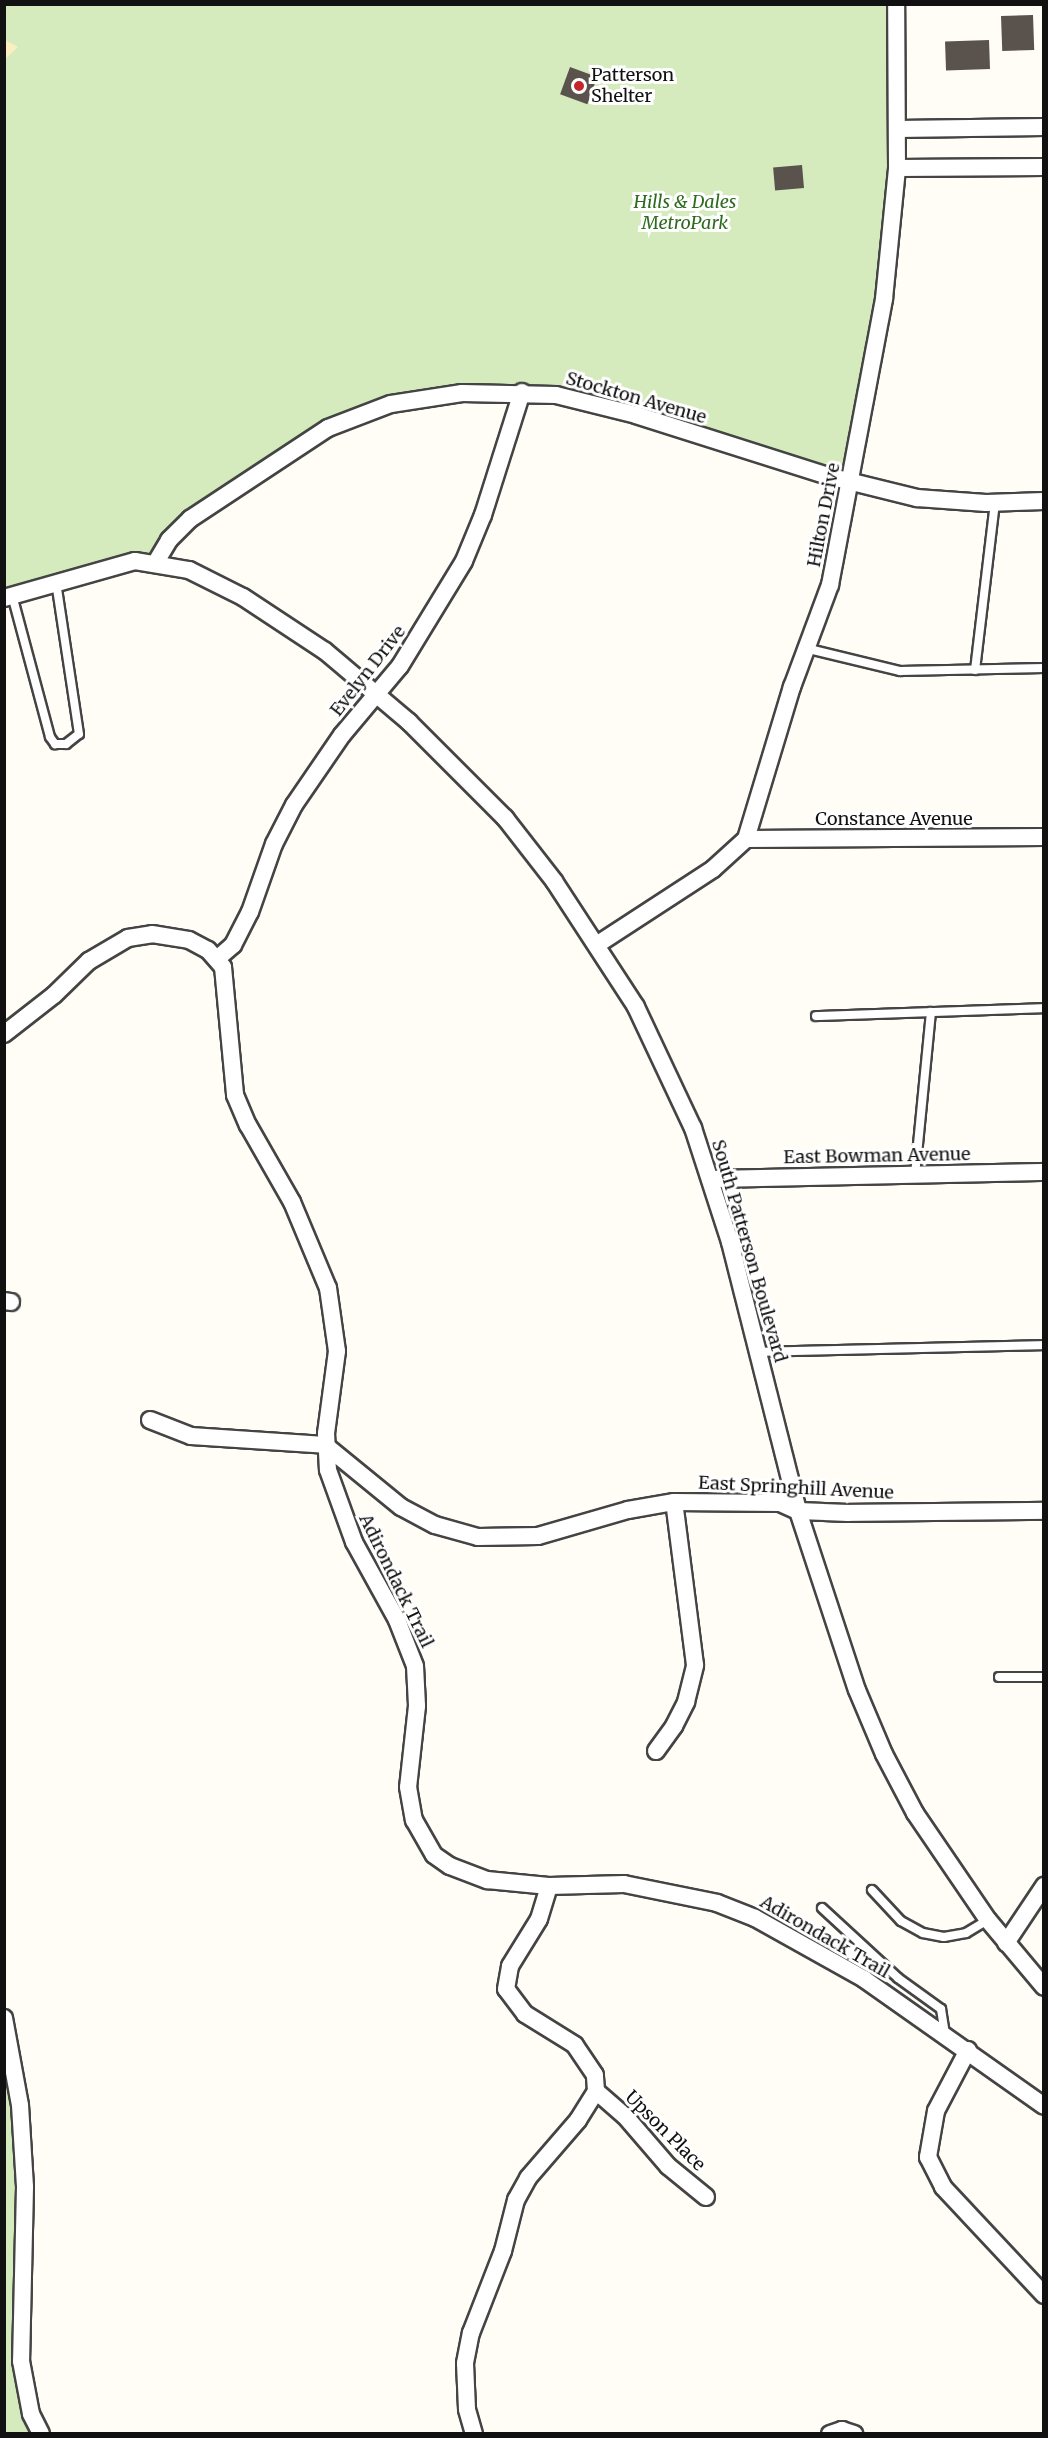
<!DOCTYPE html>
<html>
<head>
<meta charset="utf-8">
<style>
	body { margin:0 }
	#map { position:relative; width:1048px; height:2438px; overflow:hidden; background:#fffdf5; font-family:Merriweather,serif }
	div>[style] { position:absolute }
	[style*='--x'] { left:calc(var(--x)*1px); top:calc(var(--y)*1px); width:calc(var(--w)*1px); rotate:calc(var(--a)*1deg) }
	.green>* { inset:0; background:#d5ebbd }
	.sand>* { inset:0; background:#fbeec1 }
	.building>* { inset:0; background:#5a524d; transform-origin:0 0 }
	.roads { filter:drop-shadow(2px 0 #444) drop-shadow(-2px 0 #444) drop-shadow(0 2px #444) drop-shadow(0 -2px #444) }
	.lane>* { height:8px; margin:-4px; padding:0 4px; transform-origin:4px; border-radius:4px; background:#fff }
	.street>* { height:16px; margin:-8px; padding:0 8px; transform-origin:8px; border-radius:8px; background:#fff }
	.dots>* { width:16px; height:16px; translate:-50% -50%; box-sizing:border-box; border:3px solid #fff; border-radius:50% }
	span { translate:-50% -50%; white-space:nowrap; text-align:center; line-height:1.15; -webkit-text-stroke:6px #fff; paint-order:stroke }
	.poi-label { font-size:18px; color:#111 }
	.left { translate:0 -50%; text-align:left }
	.park-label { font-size:18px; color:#2f6b1f; font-style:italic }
	.street-label { font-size:18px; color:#111 }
	.frame { position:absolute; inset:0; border:6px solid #111; pointer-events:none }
</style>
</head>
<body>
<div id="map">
	<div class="green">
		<div style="clip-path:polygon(5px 5px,896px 5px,897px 168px,850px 481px,522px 392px,359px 414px,190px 519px,156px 562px,5px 598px)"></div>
		<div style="clip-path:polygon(4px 2018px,20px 2105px,20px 2306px,41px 2433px,5px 2433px)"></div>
	</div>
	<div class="sand">
		<div style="clip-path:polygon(5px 40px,18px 47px,5px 59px,4px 59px)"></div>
	</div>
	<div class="building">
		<div style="left:1033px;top:15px;width:35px;height:32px;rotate:88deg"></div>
		<div style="left:989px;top:40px;width:29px;height:44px;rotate:88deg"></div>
		<div style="left:570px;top:67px;width:29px;height:29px;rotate:20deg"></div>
		<div style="left:802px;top:165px;width:23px;height:29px;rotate:85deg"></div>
	</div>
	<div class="roads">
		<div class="lane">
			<div style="--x:12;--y:595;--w:147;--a:75"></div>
			<div style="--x:50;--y:737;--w:9;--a:54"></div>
			<div style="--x:55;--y:744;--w:11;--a:0"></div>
			<div style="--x:66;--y:744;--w:16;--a:-38"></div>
			<div style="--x:79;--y:734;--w:154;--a:-98.6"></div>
			<div style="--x:809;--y:649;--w:94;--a:13.6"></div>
			<div style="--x:900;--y:671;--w:144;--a:-1.2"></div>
			<div style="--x:975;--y:670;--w:168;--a:-83.2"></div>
			<div style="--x:816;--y:1016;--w:228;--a:-2"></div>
			<div style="--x:915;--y:1175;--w:164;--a:-84.4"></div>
			<div style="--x:757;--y:1352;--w:287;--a:-1.4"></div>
			<div style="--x:999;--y:1677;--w:45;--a:0"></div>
			<div style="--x:872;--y:1890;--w:42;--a:46.9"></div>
			<div style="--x:901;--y:1921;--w:25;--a:29"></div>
			<div style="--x:923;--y:1933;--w:21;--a:11"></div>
			<div style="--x:944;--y:1937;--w:22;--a:-10"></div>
			<div style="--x:966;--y:1933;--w:26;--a:-31"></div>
			<div style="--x:822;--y:1908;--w:103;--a:42.6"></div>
			<div style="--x:898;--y:1978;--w:53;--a:35.8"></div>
			<div style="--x:941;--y:2009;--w:24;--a:81"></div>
		</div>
		<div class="street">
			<div style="--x:897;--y:129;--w:147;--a:-0.8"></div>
			<div style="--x:897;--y:168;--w:147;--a:-0.4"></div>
			<div style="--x:156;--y:562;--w:26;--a:-59"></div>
			<div style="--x:169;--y:540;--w:30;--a:-45"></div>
			<div style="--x:190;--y:519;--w:165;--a:-33.4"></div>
			<div style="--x:328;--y:428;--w:67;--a:-20.9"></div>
			<div style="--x:391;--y:404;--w:72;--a:-8.8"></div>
			<div style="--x:462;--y:393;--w:94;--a:1.2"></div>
			<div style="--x:556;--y:395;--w:82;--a:14"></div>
			<div style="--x:636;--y:415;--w:206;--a:17.6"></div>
			<div style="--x:832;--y:477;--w:88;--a:13.9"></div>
			<div style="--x:917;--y:498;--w:69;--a:4.1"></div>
			<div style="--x:986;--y:503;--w:58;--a:-2"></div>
			<div style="--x:4;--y:598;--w:136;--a:-15.8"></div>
			<div style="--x:135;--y:561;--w:55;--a:9.5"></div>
			<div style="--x:189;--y:570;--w:60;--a:26.6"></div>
			<div style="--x:243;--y:597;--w:98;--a:33.4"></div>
			<div style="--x:325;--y:651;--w:110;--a:40.2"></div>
			<div style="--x:409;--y:722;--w:136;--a:45"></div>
			<div style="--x:505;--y:818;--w:80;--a:52.1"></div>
			<div style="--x:554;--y:881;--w:150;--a:56.9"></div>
			<div style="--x:636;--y:1007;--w:134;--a:64.8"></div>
			<div style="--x:693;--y:1128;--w:120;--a:72"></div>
			<div style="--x:730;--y:1242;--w:277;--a:75.8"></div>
			<div style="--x:798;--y:1511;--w:188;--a:71.8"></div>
			<div style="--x:857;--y:1690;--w:69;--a:67.1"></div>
			<div style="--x:884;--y:1754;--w:67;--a:62.3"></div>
			<div style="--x:915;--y:1813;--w:130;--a:55.7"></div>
			<div style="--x:988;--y:1920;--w:87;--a:50.1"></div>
			<div style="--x:746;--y:839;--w:298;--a:-0.4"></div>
			<div style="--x:598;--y:944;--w:137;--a:-33.1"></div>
			<div style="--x:713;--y:869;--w:45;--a:-42.3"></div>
			<div style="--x:746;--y:839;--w:159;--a:-73.2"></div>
			<div style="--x:792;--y:687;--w:109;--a:-69.6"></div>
			<div style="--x:830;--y:585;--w:291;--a:-79.3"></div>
			<div style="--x:884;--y:299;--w:132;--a:-84.3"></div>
			<div style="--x:897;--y:168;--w:164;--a:-90.3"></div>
			<div style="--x:218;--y:958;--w:20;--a:-41"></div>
			<div style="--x:233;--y:945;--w:37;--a:-63"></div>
			<div style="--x:250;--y:912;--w:72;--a:-70.6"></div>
			<div style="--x:274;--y:844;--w:44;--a:-62.9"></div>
			<div style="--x:294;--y:805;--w:85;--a:-55.6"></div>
			<div style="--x:342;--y:735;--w:90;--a:-50"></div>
			<div style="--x:400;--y:666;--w:123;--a:-58.6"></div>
			<div style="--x:464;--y:561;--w:50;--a:-67.6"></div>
			<div style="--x:483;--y:515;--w:129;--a:-72.4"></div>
			<div style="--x:4;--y:1034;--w:63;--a:-38"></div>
			<div style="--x:54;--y:995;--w:49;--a:-44.2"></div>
			<div style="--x:89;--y:961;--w:45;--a:-30.5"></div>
			<div style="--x:128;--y:938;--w:24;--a:-9"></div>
			<div style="--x:152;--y:934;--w:37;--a:9"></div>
			<div style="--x:189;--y:940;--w:21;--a:28"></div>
			<div style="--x:208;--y:950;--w:23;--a:49"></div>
			<div style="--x:223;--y:967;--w:129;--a:84.6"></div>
			<div style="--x:235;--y:1095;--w:33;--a:67"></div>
			<div style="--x:248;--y:1125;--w:89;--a:60.3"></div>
			<div style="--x:292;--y:1202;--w:93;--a:67.3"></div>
			<div style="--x:328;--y:1288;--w:64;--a:81.9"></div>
			<div style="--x:337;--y:1351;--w:83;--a:97.6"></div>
			<div style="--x:326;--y:1433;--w:37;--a:87"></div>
			<div style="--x:328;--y:1470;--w:77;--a:70.1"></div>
			<div style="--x:354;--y:1542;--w:89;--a:61.1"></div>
			<div style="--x:397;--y:1620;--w:49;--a:68.6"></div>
			<div style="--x:415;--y:1666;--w:40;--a:87.1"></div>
			<div style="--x:417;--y:1706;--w:81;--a:96.3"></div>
			<div style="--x:408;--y:1787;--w:34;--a:80"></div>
			<div style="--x:414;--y:1820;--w:40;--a:60.3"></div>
			<div style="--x:434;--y:1855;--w:19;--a:35"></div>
			<div style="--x:450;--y:1866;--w:40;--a:21"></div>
			<div style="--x:487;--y:1880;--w:62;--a:5.5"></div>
			<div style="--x:549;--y:1886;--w:75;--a:-1.5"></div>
			<div style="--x:624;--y:1884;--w:95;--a:11.5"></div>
			<div style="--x:717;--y:1903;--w:41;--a:21.5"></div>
			<div style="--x:755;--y:1918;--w:125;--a:29.2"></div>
			<div style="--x:864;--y:1979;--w:220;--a:35.2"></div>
			<div style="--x:711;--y:1179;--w:333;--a:-1.2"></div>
			<div style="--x:4;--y:1301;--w:7;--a:8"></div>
			<div style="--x:150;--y:1420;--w:44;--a:21.3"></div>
			<div style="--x:191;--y:1436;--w:134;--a:3.8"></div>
			<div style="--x:325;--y:1445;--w:98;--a:39.2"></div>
			<div style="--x:401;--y:1507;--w:38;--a:28"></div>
			<div style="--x:435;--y:1525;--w:45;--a:15.6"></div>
			<div style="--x:478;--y:1537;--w:60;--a:-1"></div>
			<div style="--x:538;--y:1536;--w:94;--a:-16.1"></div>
			<div style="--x:628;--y:1510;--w:47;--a:-9.9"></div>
			<div style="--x:674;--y:1502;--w:106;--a:0.5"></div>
			<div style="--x:780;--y:1503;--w:20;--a:24"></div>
			<div style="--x:798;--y:1511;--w:50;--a:2.3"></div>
			<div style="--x:848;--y:1513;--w:196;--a:-0.6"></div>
			<div style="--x:656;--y:1751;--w:31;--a:-54"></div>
			<div style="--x:674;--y:1726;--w:27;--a:-63"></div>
			<div style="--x:686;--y:1702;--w:38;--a:-76"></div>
			<div style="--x:695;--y:1665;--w:164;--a:-97.3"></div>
			<div style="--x:1006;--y:1943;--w:69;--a:-56.3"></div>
			<div style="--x:4;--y:2018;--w:88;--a:79.6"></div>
			<div style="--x:20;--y:2105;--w:82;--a:86.5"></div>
			<div style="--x:25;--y:2187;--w:174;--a:91.3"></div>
			<div style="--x:21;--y:2361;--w:54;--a:79.3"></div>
			<div style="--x:31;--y:2414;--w:22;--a:63"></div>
			<div style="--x:968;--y:2050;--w:69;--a:117.7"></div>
			<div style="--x:936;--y:2111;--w:47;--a:99.9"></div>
			<div style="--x:928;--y:2157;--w:34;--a:63"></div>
			<div style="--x:943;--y:2187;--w:148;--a:46.9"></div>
			<div style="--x:596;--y:2091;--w:38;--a:41"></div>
			<div style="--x:625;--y:2116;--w:66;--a:49.3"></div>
			<div style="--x:668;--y:2166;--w:49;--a:39.2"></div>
			<div style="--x:474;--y:2434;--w:26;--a:-106"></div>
			<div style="--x:467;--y:2409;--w:46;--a:-92.5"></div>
			<div style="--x:465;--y:2363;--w:31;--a:-79"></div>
			<div style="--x:471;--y:2333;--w:88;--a:-68.7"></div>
			<div style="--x:503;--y:2251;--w:53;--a:-75.7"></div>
			<div style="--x:516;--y:2200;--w:25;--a:-61"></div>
			<div style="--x:528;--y:2178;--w:77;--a:-49.2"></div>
			<div style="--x:578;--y:2120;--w:34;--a:-58"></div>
			<div style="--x:596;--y:2091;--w:16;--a:-94"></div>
			<div style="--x:595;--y:2075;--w:36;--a:-124"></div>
			<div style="--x:575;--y:2045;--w:59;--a:-148.2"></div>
			<div style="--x:525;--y:2014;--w:31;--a:-127"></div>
			<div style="--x:506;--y:1989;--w:23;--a:-80"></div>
			<div style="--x:510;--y:1966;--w:55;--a:-58.3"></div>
			<div style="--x:539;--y:1919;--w:34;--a:-73"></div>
			<div style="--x:830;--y:2434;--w:13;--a:-18"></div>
			<div style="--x:842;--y:2430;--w:13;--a:18"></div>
		</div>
	</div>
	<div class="dots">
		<div style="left:579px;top:86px;background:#c4262e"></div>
	</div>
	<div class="poi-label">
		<span class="left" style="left:591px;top:86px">Patterson<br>Shelter</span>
	</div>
	<div class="park-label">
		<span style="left:685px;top:213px">Hills &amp; Dales<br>MetroPark</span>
	</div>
	<div class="street-label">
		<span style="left:636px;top:398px;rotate:16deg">Stockton Avenue</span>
		<span style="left:824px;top:515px;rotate:-79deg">Hilton Drive</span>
		<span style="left:368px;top:671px;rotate:-52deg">Evelyn Drive</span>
		<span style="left:894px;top:819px">Constance Avenue</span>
		<span style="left:877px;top:1156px;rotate:-1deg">East Bowman Avenue</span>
		<span style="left:749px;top:1251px;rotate:74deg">South Patterson Boulevard</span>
		<span style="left:796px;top:1488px;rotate:3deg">East Springhill Avenue</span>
		<span style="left:396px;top:1581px;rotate:64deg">Adirondack Trail</span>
		<span style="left:825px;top:1937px;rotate:30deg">Adirondack Trail</span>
		<span style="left:665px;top:2131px;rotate:45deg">Upson Place</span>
	</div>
	<div class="frame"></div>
</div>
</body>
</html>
